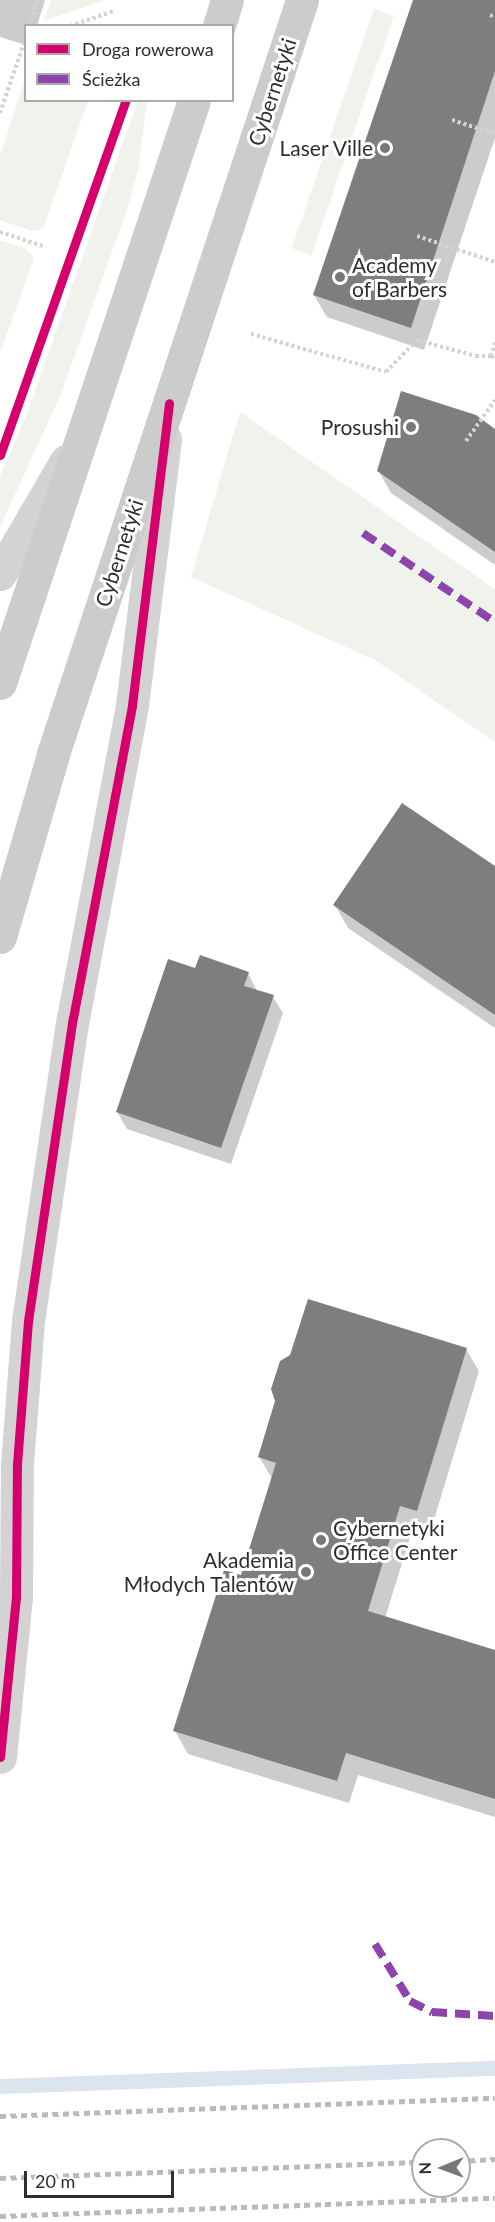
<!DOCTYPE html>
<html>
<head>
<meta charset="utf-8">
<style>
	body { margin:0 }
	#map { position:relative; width:495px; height:2222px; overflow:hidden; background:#fff; font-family:Lato,sans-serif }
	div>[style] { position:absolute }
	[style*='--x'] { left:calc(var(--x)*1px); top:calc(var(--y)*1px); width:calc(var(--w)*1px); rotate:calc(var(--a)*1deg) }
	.green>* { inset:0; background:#eff3ec; transform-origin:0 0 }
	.shadow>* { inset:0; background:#0003 }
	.stream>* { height:15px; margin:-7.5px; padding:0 7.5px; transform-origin:7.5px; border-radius:7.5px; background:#dbe4ef }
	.building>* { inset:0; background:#7e7e7e }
	.path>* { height:4px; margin-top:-2px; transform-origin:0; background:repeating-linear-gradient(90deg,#d3d3d3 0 3px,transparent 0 6px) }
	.street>* { height:33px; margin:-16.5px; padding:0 16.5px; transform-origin:16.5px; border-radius:16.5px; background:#d3d3d3 }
	.secondary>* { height:33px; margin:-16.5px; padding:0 16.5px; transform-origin:16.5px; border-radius:16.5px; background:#ccc }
	.rail>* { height:4.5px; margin-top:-2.25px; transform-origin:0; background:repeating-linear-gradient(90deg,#bababa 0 6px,transparent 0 10.5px) }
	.quiet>* { height:8px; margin-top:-4px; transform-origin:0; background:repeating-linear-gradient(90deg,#8e44ad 0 15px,transparent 0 23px) }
	.cycleway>* { height:9px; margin:-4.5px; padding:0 4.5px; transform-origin:4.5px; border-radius:4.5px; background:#d6006c }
	.dots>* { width:16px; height:16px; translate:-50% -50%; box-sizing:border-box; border:3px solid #fff; border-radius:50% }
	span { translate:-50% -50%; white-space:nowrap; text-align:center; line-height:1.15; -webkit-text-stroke:6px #fff; paint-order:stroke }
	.street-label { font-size:21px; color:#2e2e2e }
	.poi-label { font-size:21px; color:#2e2e2e }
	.right { translate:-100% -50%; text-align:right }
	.left { translate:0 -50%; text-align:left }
	.legend { position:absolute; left:24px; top:24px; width:210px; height:78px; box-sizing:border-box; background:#fff; border:2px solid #ababab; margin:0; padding:8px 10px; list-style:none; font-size:18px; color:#2e2e2e }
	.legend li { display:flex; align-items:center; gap:12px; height:30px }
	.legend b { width:30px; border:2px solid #ababab }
	.north { position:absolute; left:411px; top:2138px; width:60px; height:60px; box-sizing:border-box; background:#fff; border:2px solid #ababab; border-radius:50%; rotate:269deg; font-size:16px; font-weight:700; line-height:24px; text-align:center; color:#2e2e2e }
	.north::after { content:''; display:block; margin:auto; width:21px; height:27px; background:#777; clip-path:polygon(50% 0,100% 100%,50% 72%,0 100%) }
	.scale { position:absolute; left:24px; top:2171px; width:150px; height:27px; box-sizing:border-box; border:3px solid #2e2e2e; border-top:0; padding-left:8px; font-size:18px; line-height:21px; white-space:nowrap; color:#2e2e2e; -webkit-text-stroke:4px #fff; paint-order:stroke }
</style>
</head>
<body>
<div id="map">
	<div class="green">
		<div style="clip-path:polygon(51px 0,105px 0,44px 21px)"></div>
		<div style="left:374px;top:9px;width:21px;height:253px;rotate:19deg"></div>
		<div style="clip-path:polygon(25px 80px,26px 100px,88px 101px,43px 229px,32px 231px,0 220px,0 156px)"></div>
		<div style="clip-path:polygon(138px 100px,147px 101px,138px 171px,127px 210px,60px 396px,0 527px,0 476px,27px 414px)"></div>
		<div style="clip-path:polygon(0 240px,25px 248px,34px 258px,0 353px)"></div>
		<div style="clip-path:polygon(240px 412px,495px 589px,495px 742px,375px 660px,191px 577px)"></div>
	</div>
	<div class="shadow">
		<div style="clip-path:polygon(0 0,45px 0,37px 26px,26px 26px,26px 45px,0 37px)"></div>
		<div style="clip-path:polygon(415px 0,495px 0,495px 138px,424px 350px,327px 317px,314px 295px)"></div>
		<div style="clip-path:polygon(495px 431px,495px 565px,391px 493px,378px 470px)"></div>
		<div style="clip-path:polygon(495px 868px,495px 1028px,348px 928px,335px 905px)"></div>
		<div style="clip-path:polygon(196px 970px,248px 973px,257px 991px,273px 997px,283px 1013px,231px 1164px,127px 1129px,117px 1112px)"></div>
		<div style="clip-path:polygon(466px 1349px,479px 1371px,430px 1533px,413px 1528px,385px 1618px,495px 1651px,495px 1817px,358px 1775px,349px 1803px,188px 1754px,175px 1731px,242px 1577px,273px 1480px,259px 1457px)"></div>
	</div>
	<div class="stream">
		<div style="--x:0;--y:2086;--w:495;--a:-2.1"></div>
	</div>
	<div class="building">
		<div style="clip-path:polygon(413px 0,495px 0,495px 71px,411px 328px,313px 295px)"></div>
		<div style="clip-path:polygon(401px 391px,476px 415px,495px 429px,495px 552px,377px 471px)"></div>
		<div style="clip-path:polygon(402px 803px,495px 866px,495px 1015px,333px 905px)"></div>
		<div style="clip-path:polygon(200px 955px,249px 972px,244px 986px,274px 995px,221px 1148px,116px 1112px,168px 959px,195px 968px)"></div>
		<div style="clip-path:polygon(308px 1299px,467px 1348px,417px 1511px,400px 1506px,368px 1611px,495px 1650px,495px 1799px,346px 1753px,337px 1781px,173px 1731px,224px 1570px,241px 1575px,276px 1463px,258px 1457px,275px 1401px,271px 1389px,280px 1361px,290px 1355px)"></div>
	</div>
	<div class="path">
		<div style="--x:490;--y:15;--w:5;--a:22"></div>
		<div style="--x:29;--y:26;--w:28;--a:-71"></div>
		<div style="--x:70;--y:26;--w:46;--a:-18.8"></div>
		<div style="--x:0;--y:113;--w:80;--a:-71.1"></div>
		<div style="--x:452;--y:120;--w:45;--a:18"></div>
		<div style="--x:0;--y:232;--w:48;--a:18.1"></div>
		<div style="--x:417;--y:236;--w:82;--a:18.4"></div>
		<div style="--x:251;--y:334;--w:140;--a:15.7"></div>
		<div style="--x:386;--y:372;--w:45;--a:-45.9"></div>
		<div style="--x:417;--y:340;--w:61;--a:15.2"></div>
		<div style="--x:476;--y:356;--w:15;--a:0"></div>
		<div style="--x:495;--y:342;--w:15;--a:106"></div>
		<div style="--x:491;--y:356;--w:5;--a:37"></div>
		<div style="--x:466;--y:441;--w:50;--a:-54.7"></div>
	</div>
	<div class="street">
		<div style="--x:0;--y:574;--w:131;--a:-59.7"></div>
		<div style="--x:0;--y:1757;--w:160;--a:-84.3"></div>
		<div style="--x:16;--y:1598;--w:134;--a:-89.6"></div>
		<div style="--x:17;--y:1464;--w:143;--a:-85.6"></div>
		<div style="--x:28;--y:1321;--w:306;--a:-81.6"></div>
		<div style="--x:73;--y:1018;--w:319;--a:-79.3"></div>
		<div style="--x:132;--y:705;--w:268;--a:-82.9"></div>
	</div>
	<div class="secondary">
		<div style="--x:219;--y:26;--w:27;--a:-73"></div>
		<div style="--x:0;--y:683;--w:614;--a:-71.59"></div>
		<div style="--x:0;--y:937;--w:191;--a:-73.8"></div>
		<div style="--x:53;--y:754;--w:794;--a:-71.72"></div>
	</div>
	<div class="rail">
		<div style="--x:0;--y:2116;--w:495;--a:-2.1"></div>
		<div style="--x:459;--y:2161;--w:36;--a:-3"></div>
		<div style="--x:0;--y:2178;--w:423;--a:-2.2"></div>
		<div style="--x:0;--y:2216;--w:495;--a:-2.1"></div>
	</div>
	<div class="quiet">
		<div style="--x:363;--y:533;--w:159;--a:34"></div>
		<div style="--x:375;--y:1944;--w:67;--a:58.4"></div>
		<div style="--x:410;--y:2001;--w:25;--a:27"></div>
		<div style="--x:432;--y:2012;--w:63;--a:3.6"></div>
	</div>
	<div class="cycleway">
		<div style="--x:0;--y:455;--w:377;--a:-70.5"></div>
		<div style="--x:0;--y:1757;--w:160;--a:-84.3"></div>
		<div style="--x:16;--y:1598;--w:134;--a:-89.6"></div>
		<div style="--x:17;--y:1464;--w:143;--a:-85.6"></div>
		<div style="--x:28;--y:1321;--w:306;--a:-81.6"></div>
		<div style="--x:73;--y:1018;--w:319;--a:-79.3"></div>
		<div style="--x:132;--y:705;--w:304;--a:-83"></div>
	</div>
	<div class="dots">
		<div style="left:385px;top:148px;background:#777"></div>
		<div style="left:340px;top:277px;background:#777"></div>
		<div style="left:411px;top:427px;background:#777"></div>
		<div style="left:321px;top:1540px;background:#777"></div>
		<div style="left:306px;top:1572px;background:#777"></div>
	</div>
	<div class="street-label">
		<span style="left:272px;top:92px;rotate:-72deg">Cybernetyki</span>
		<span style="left:119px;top:553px;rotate:-72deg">Cybernetyki</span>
	</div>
	<div class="poi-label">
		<span class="right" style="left:373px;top:148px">Laser Ville</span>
		<span class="left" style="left:352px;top:277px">Academy<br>of Barbers</span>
		<span class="right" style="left:399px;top:427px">Prosushi</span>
		<span class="left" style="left:333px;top:1540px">Cybernetyki<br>Office Center</span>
		<span class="right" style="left:294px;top:1572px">Akademia<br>Młodych Talentów</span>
	</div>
	<ul class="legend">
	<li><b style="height:8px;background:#d6006c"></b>Droga rowerowa</li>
	<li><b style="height:8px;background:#8e44ad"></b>Ścieżka</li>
	</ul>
	<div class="north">N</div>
	<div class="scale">20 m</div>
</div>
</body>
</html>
